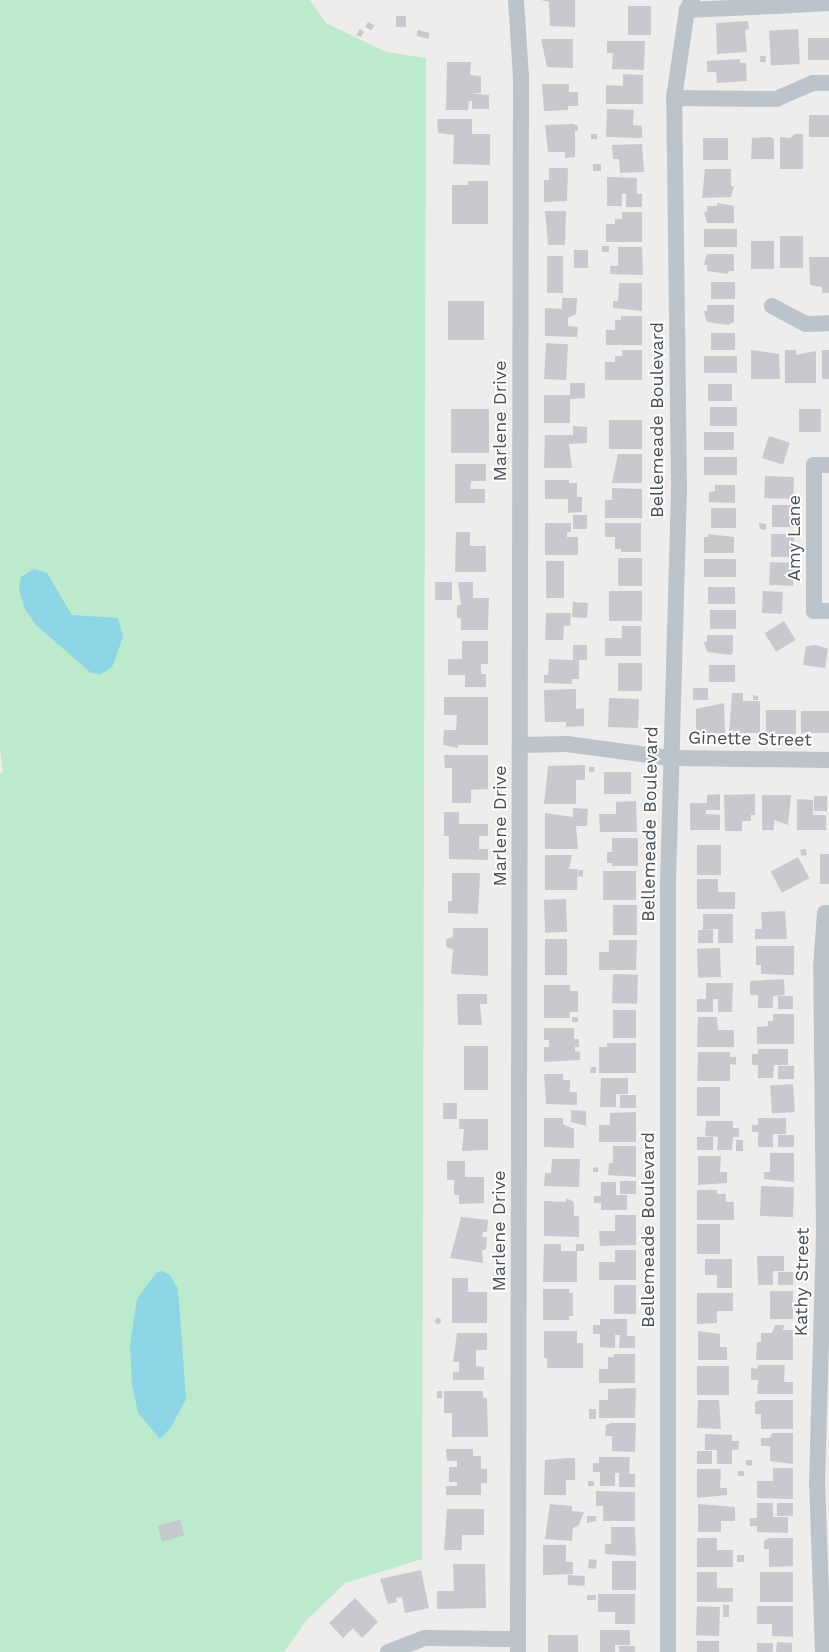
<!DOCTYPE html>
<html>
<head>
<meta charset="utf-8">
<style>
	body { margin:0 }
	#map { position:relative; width:829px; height:1652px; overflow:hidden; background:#efecec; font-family:"Work Sans",sans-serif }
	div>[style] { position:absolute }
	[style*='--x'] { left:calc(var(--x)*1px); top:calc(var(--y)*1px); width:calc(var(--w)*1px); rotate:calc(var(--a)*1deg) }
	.green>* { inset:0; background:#bceacc }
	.water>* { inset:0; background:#8cd6e5 }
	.building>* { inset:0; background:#c7c9cf; transform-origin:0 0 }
	.round { border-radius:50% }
	.minor>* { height:16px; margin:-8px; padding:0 8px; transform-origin:8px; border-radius:8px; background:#bbc4cb }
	span { translate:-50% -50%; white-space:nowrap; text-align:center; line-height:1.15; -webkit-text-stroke:4px #fff; paint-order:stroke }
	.street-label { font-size:18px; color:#465058 }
</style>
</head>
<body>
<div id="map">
	<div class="green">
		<div style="clip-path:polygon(0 0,310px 0,326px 23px,386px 52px,426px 58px,422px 1559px,345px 1583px,305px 1622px,284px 1652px,0 1652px,0 774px,3px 771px,0 750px)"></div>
	</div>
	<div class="water">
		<div style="clip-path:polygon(34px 569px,47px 573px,72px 615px,118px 618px,123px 637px,112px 667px,101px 674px,91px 673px,36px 625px,25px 609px,19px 590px,21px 577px)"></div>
		<div style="clip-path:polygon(162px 1271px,170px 1275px,178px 1289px,186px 1399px,171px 1427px,160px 1439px,138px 1413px,132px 1384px,130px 1345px,137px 1299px,156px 1273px)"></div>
	</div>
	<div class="building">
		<div style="clip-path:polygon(541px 0,575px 0,575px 27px,550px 26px,549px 2px)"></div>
		<div style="left:628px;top:6px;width:23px;height:29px"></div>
		<div style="left:396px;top:16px;width:10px;height:11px"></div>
		<div style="clip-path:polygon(748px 21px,749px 29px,745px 30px,747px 52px,717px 54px,716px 23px)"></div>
		<div style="left:368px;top:22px;width:7px;height:6px;rotate:27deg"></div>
		<div style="clip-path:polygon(360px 29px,364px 32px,361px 37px,356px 35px)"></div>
		<div style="left:798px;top:29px;width:35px;height:29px;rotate:87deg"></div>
		<div style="left:418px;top:30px;width:12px;height:6px;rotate:14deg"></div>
		<div style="left:829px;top:38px;width:22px;height:21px;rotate:90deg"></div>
		<div style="clip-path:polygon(541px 39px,573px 39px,573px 68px,547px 67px)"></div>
		<div style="clip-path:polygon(607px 41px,645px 41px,644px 70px,612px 69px,613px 53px,607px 53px)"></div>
		<div style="left:760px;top:56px;width:6px;height:6px"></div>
		<div style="clip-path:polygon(740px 59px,740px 63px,746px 63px,747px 81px,717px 83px,716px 72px,707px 72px,707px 61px)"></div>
		<div style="clip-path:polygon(447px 62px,471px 62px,470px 75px,481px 76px,481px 93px,470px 93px,489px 95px,489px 109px,472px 109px,472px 101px,469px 101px,468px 110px,446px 110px)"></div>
		<div style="clip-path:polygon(623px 74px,643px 75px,643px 104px,606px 104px,606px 85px,623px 86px)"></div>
		<div style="clip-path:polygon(542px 84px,569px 84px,569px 92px,578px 92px,578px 106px,568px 106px,568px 110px,544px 111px)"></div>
		<div style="clip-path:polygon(607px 109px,634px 110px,633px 125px,642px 126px,642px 138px,606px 137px)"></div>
		<div style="left:809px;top:115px;width:20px;height:22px"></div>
		<div style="clip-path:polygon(437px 119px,472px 119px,472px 134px,490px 134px,490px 165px,453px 164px,454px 135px,438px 133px)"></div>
		<div style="clip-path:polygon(573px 124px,578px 126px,578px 131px,575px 131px,575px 157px,565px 158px,565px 152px,548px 152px,545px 125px)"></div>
		<div style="left:591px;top:134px;width:6px;height:5px"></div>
		<div style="clip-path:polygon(795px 134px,803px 134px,803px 169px,780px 169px,780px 137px,790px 138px)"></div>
		<div style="clip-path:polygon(769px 137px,774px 138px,774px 159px,751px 159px,752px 138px)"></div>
		<div style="left:703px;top:138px;width:25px;height:22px"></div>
		<div style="clip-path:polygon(642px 144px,644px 172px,620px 173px,619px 159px,613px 159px,612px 145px)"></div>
		<div style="left:593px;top:164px;width:8px;height:7px"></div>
		<div style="clip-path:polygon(549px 168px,568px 168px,567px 201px,544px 202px,544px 180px,549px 180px)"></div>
		<div style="clip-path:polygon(705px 169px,731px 169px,731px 186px,734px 186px,731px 197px,702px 198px)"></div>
		<div style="clip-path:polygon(607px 177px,637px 178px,637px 194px,622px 194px,622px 206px,607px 206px)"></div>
		<div style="clip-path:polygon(468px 181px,488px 181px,488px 224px,452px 224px,452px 185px,468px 185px)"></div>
		<div style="left:642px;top:194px;width:13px;height:16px;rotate:90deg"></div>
		<div style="clip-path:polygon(717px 203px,734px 206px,734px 223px,707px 223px,704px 212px,707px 212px,707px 206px,717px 206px)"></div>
		<div style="clip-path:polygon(545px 211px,566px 211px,565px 245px,548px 245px)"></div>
		<div style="clip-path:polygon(622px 212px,642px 212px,642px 242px,606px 242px,606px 224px,615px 224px,615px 219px,622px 219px)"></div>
		<div style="left:704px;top:229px;width:33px;height:18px"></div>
		<div style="left:780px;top:236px;width:23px;height:32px"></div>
		<div style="left:751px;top:241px;width:23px;height:28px"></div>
		<div style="left:602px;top:246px;width:7px;height:6px"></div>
		<div style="clip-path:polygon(618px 247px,642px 247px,643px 275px,610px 274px,610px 266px,618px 266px)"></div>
		<div style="left:574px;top:250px;width:14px;height:18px"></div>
		<div style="clip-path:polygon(707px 254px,734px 254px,734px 271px,729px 271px,728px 274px,707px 271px,707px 265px,704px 265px)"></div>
		<div style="left:547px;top:256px;width:16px;height:37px"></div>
		<div style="clip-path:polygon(809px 257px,829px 257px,829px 293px,822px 293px,822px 287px,810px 285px)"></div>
		<div style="left:711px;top:282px;width:24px;height:17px"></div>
		<div style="clip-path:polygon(619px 283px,642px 283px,642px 311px,613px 308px,613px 301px,618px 301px)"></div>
		<div style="clip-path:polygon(562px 298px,577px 298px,576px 314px,568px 318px,568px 326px,578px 327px,577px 337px,545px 336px,545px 308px,562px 309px)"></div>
		<div style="left:448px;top:301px;width:36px;height:39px"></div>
		<div style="clip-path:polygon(707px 305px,734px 305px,734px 322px,728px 325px,707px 322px,704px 311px,707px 311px)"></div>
		<div style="clip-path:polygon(621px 316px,642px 316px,642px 345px,606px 345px,606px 330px,615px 330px,615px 320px,621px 320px)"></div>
		<div style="left:711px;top:333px;width:24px;height:17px"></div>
		<div style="left:546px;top:343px;width:22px;height:36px;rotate:3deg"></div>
		<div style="clip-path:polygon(622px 350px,642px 350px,642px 380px,605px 380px,605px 362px,615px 362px,615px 356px,622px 356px)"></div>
		<div style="clip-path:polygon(751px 350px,779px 354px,780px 379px,751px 379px)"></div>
		<div style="clip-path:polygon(785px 350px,796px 350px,796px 355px,816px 351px,816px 383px,785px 383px)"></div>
		<div style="left:822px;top:350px;width:7px;height:29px"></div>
		<div style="left:704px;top:356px;width:33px;height:17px"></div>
		<div style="clip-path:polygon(570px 383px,585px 383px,585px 398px,570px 399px,570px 423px,544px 423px,544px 395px,570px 395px)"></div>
		<div style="left:708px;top:384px;width:24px;height:17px"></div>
		<div style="left:710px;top:407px;width:27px;height:19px"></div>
		<div style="left:451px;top:409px;width:38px;height:44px"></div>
		<div style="left:799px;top:409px;width:22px;height:23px"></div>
		<div style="left:609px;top:420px;width:33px;height:29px"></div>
		<div style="clip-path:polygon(573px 426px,587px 427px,587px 443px,569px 444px,572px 468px,544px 468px,545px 435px,573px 435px)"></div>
		<div style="left:704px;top:432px;width:30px;height:18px"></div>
		<div style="left:769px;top:436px;width:22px;height:23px;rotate:18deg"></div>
		<div style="clip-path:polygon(618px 454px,642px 454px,642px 483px,612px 483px)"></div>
		<div style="left:704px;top:457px;width:33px;height:18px"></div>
		<div style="clip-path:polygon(455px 464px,486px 464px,486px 481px,471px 481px,470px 489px,485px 489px,485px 503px,455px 503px)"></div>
		<div style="left:765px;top:476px;width:29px;height:22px;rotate:2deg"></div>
		<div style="clip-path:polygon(545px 480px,569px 480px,569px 483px,577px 483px,577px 497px,582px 497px,582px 512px,568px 513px,568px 499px,545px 499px)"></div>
		<div style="clip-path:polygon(715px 485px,735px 485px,735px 503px,709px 502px,709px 492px,715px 491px)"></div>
		<div style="clip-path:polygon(612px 488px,642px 489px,642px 518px,605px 518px,605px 500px,612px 500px)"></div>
		<div style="left:772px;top:505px;width:20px;height:22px"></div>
		<div style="left:711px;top:508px;width:25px;height:20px"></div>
		<div style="left:573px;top:515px;width:14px;height:14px"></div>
		<div style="clip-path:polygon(545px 523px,571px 523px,571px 532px,567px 532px,567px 537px,578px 537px,578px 555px,545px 555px)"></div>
		<div style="clip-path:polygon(605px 523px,641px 523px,641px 552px,621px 552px,621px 549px,615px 549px,615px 537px,605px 537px)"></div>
		<div style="clip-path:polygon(759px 523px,766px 524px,766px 530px,760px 529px)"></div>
		<div style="clip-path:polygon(456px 532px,470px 532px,470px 546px,486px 546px,486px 572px,455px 572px)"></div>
		<div style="clip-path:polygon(708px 534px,734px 537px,734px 553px,704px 553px,704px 537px,708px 537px)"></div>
		<div style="left:771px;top:534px;width:23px;height:23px"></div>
		<div style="left:618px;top:558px;width:24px;height:28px"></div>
		<div style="left:704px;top:559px;width:32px;height:18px"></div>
		<div style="left:546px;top:561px;width:18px;height:37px"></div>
		<div style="left:770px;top:562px;width:24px;height:23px;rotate:2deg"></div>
		<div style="left:435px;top:582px;width:17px;height:18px"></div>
		<div style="clip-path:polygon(458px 582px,473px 582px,473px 598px,489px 598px,488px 630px,461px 630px,461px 618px,457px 618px,457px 605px,461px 605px)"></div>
		<div style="left:708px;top:587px;width:27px;height:17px"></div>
		<div style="left:642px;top:591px;width:30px;height:33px;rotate:90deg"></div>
		<div style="left:763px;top:591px;width:20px;height:22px;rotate:3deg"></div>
		<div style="left:573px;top:602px;width:15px;height:15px;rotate:4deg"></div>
		<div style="left:710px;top:610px;width:26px;height:19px"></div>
		<div style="clip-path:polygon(546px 613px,571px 613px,570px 626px,564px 626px,563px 640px,545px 640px)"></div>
		<div style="left:784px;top:621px;width:22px;height:23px;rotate:58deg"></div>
		<div style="clip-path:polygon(622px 626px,641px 626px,641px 656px,605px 656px,605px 638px,622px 638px)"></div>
		<div style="clip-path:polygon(707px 635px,733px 635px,733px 652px,731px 655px,707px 652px,704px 642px,707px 642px)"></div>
		<div style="clip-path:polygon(462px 641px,488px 641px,488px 664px,481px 664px,481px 674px,486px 674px,486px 687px,465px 687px,465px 675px,448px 675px,448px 659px,462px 659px)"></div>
		<div style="clip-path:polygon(573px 645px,587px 645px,587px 660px,579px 660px,579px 679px,572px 679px,572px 684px,544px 683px,544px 675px,548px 675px,549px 659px,573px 660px)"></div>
		<div style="clip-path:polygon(816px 645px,828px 649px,825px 668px,803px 665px,806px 646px)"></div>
		<div style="left:618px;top:663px;width:24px;height:28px"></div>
		<div style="left:709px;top:665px;width:26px;height:17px"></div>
		<div style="left:693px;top:688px;width:15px;height:12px"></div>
		<div style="clip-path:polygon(576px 689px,576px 709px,584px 708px,584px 726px,566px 727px,566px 722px,545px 722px,544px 690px)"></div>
		<div style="clip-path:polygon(732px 693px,743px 693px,743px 701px,760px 701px,760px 733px,729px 733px)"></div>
		<div style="clip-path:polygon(753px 695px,758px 696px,758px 700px,753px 700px)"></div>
		<div style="clip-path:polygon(444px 697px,488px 697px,488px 745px,458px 745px,458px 748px,443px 745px,444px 730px,456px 730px,457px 715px,444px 715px)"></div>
		<div style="left:609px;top:698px;width:30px;height:29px;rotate:2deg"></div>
		<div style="clip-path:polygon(724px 703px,725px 733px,696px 733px,696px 709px)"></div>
		<div style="left:766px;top:710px;width:30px;height:24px"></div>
		<div style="left:801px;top:711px;width:28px;height:22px"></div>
		<div style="clip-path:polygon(444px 755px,488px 755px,488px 789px,471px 790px,471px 803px,452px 803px,452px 768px,445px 768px)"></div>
		<div style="clip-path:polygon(585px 765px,585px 780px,576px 780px,576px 804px,544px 804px,548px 766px)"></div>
		<div style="clip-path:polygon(589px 767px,595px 767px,594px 772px,589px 772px)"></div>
		<div style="left:631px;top:772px;width:22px;height:27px;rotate:90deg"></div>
		<div style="clip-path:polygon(720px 794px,720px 810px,706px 810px,706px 814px,720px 815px,720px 830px,690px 830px,690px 803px,707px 803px,707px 795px)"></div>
		<div style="clip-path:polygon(755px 794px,755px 815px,751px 815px,751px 821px,742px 821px,742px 831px,725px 831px,724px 795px)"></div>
		<div style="clip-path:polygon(762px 795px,791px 795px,788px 825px,774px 820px,774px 830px,762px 830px)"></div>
		<div style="left:814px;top:796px;width:13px;height:15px"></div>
		<div style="clip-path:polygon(797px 799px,813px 800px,813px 815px,826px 815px,826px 830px,797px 830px)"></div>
		<div style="clip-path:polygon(636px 801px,637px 832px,600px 832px,599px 814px,616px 814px,616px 802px)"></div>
		<div style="clip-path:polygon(573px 808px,588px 809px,587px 826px,576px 826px,578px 849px,545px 849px,545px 813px,573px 817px)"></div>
		<div style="clip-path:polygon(444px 812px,459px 812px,459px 824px,488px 824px,488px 836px,479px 836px,479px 849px,488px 849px,488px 860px,449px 859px,449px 836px,444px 836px)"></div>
		<div style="clip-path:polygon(612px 838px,638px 838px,638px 866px,612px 866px,612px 863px,607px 863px,607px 852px,612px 852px)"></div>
		<div style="left:697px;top:845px;width:24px;height:30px"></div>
		<div style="left:806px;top:849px;width:6px;height:6px;rotate:81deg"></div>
		<div style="left:820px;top:854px;width:9px;height:30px"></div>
		<div style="clip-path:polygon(545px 855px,572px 855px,569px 869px,578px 869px,577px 890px,545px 890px)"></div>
		<div style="left:798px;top:857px;width:24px;height:31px;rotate:62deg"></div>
		<div style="clip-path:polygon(579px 870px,583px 870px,583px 877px,578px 876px)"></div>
		<div style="left:603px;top:871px;width:33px;height:29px"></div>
		<div style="clip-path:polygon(452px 873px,480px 873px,478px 914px,448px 913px,448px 901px,452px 901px)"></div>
		<div style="clip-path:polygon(697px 879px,718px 879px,718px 892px,735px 892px,735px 909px,697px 909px)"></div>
		<div style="left:566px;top:899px;width:33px;height:22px;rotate:88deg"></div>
		<div style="left:613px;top:905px;width:24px;height:30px"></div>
		<div style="clip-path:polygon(785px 911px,787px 939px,755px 939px,755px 929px,762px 929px,761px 912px)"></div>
		<div style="clip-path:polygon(703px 914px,733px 914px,733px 943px,718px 943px,718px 929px,703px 930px)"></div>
		<div style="clip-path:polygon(453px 928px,488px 928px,488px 976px,451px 974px,453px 949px,446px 947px,446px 939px,453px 937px)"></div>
		<div style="left:713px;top:930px;width:13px;height:15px;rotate:90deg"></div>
		<div style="left:545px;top:939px;width:22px;height:36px"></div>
		<div style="clip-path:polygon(609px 940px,637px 940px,636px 970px,599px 970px,599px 952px,609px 952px)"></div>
		<div style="clip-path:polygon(756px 946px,794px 946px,794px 975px,761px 974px,761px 965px,756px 965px)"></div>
		<div style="left:720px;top:948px;width:29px;height:23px;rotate:88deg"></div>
		<div style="left:613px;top:974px;width:25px;height:29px;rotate:2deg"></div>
		<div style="clip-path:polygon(784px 979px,785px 995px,773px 996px,773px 1008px,758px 1008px,758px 995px,750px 995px,750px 981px)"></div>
		<div style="clip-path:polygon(706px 983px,733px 983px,732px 1012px,718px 1012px,718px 999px,713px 999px,713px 1012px,697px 1012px,697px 999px,706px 999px)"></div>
		<div style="clip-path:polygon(544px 985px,570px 985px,570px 991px,578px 991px,578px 1012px,570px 1012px,570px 1018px,544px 1018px)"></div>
		<div style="clip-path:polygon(457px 994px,487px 994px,487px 1004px,480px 1004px,482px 1025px,458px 1025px)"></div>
		<div style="left:778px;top:996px;width:15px;height:13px"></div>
		<div style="left:613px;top:1010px;width:23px;height:28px"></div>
		<div style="clip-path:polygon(773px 1014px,794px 1014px,794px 1044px,757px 1044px,757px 1027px,768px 1026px,768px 1021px,773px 1021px)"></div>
		<div style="left:572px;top:1017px;width:6px;height:5px"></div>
		<div style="clip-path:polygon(698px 1017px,717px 1017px,718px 1030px,734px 1030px,734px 1047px,697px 1047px)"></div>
		<div style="clip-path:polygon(544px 1028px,574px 1028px,574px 1039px,579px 1039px,579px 1047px,575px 1047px,575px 1051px,580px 1052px,580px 1060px,544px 1062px,544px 1047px,549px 1047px,549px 1040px,544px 1040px)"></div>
		<div style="clip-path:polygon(607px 1043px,636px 1043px,636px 1073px,599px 1073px,599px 1047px,607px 1047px)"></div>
		<div style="left:464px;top:1046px;width:24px;height:44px"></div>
		<div style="clip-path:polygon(758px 1049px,788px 1049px,788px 1065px,774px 1065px,773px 1078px,758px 1078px,758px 1065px,752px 1065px,752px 1054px,758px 1054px)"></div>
		<div style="clip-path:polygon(698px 1052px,730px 1052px,730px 1057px,736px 1057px,736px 1065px,730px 1064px,730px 1081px,697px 1081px)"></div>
		<div style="left:778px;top:1066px;width:16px;height:13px"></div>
		<div style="clip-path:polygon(591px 1067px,596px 1067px,596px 1073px,590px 1073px)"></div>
		<div style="clip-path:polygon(544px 1074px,563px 1074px,563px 1080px,570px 1080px,570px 1092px,577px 1092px,577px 1105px,546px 1104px)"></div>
		<div style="clip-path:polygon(601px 1078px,628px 1078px,628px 1094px,616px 1094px,616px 1107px,600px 1107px)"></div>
		<div style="left:793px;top:1084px;width:28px;height:23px;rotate:86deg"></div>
		<div style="left:697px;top:1087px;width:23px;height:29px"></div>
		<div style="left:620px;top:1095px;width:16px;height:13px"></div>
		<div style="left:443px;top:1103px;width:14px;height:16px"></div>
		<div style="clip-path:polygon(571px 1110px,586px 1111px,586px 1126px,571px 1122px)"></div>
		<div style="clip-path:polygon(636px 1112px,636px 1142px,599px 1142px,599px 1125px,610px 1125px,610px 1113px)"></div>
		<div style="clip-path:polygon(544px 1118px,563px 1118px,563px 1124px,574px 1129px,574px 1148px,544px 1147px)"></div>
		<div style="clip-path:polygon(758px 1118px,786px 1118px,786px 1134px,773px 1134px,773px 1147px,758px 1147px,758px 1132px,752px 1132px,752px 1125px,758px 1125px)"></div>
		<div style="clip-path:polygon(459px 1119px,488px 1119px,488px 1150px,462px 1151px,464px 1129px,459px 1129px)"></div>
		<div style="clip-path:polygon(706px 1121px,733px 1121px,733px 1128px,739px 1128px,739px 1137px,733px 1137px,732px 1150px,717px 1150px,718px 1137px,705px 1136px)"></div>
		<div style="left:778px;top:1135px;width:16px;height:12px"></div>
		<div style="left:697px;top:1137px;width:16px;height:13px"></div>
		<div style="left:736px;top:1140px;width:7px;height:11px"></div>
		<div style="clip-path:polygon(613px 1146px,636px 1146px,636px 1177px,608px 1175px,609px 1163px,613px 1163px)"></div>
		<div style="clip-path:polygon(770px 1153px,794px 1153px,794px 1182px,764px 1179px,764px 1172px,770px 1172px)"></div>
		<div style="clip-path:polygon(698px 1156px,721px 1156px,720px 1172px,727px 1172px,727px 1183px,698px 1185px)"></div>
		<div style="clip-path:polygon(552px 1159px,580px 1159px,579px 1187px,544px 1186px,545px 1173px,551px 1173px)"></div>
		<div style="clip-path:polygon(447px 1161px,465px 1161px,465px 1177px,484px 1177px,484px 1203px,459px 1204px,459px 1195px,454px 1195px,454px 1180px,447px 1180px)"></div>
		<div style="clip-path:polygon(598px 1167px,598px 1172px,593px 1172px,593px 1168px)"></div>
		<div style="left:620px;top:1181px;width:16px;height:13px"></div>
		<div style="clip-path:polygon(601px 1182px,616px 1182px,616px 1195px,627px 1195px,627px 1210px,601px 1210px,601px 1203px,594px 1203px,594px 1196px,601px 1196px)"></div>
		<div style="left:761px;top:1186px;width:33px;height:30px;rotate:2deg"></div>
		<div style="clip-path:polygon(697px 1190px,717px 1190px,717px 1194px,726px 1194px,726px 1202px,734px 1202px,734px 1220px,697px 1220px)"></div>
		<div style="clip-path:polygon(566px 1198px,574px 1202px,574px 1216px,579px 1216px,579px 1237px,544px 1236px,544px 1201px,566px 1202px)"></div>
		<div style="clip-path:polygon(615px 1215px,636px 1215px,636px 1245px,600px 1246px,599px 1231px,615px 1231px)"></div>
		<div style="clip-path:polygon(461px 1217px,488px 1220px,487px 1232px,483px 1232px,482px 1237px,487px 1237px,486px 1250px,482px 1250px,483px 1263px,450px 1258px)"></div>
		<div style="left:697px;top:1224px;width:23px;height:30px"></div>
		<div style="clip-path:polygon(544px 1244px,561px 1244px,561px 1251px,577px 1251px,577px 1282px,543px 1282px)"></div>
		<div style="left:576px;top:1244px;width:8px;height:7px"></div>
		<div style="clip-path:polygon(615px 1250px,636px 1250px,636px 1280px,599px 1280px,599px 1262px,615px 1262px)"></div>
		<div style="clip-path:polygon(757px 1256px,784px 1256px,784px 1271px,773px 1271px,773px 1285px,758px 1285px)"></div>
		<div style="clip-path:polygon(705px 1259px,732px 1259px,732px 1288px,717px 1288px,717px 1275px,705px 1275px)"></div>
		<div style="left:778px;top:1272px;width:15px;height:13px"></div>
		<div style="clip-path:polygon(452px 1278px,468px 1278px,468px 1292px,487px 1292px,487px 1323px,452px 1323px)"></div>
		<div style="left:614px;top:1285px;width:22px;height:29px"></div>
		<div style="clip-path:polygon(543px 1289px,569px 1289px,569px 1293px,573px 1293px,573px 1316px,569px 1316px,569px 1320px,543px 1320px)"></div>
		<div style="left:770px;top:1291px;width:23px;height:28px"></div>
		<div style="clip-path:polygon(697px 1293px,733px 1293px,733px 1311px,717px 1311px,717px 1323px,697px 1324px)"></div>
		<div class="round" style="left:435px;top:1318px;width:6px;height:6px"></div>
		<div style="clip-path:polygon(600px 1319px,627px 1319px,627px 1336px,635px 1336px,635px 1348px,619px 1348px,620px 1335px,615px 1335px,615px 1348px,600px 1347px,600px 1334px,593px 1334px,593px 1325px,600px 1325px)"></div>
		<div style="clip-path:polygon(775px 1325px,784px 1325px,783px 1330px,793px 1330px,793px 1360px,756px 1360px,757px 1342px,761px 1342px,761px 1333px,772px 1333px)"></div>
		<div style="clip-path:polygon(544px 1331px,577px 1331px,577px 1343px,583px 1343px,583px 1368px,547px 1368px,547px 1358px,544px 1358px)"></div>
		<div style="clip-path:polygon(698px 1331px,720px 1334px,720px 1347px,727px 1347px,727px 1360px,698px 1360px)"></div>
		<div style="clip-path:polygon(457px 1333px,487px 1333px,487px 1350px,476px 1350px,476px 1366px,484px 1367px,484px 1380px,453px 1380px,453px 1372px,459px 1372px,459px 1362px,453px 1362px)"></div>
		<div style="clip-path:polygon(614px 1354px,635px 1354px,635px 1383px,599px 1383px,599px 1369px,608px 1369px,608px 1357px,614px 1357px)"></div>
		<div style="clip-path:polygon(758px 1365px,785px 1365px,784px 1382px,793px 1382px,793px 1394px,757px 1394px,758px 1380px,751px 1380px,751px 1368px,757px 1369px)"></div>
		<div style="left:697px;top:1366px;width:32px;height:29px"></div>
		<div style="clip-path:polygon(636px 1388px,635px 1418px,599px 1418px,599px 1400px,608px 1400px,608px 1389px)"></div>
		<div style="left:437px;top:1391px;width:5px;height:7px"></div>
		<div style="clip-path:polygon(444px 1391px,483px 1391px,483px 1398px,487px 1398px,488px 1437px,452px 1437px,452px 1413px,444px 1413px)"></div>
		<div style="clip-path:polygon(698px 1400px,719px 1400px,721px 1429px,697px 1428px)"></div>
		<div style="clip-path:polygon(760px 1400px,793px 1400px,793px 1429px,761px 1429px,761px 1414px,755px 1414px,755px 1402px)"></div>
		<div style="left:589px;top:1409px;width:7px;height:10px"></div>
		<div style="clip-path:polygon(612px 1423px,636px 1423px,635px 1452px,612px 1451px,612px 1436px,605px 1436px,606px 1425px)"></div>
		<div style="clip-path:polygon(772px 1433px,793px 1433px,793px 1464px,770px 1461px,770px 1446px,761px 1446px,761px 1438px,770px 1438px)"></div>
		<div style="clip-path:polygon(705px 1434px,732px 1435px,732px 1441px,739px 1441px,738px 1450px,732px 1450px,732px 1464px,717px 1464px,717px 1450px,705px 1450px)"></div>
		<div style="clip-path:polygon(446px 1449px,473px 1449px,473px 1456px,481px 1456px,481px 1469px,487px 1469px,487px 1483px,481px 1483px,481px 1495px,446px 1495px,446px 1486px,457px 1486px,457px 1482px,449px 1482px,449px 1467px,457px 1467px,457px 1461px,447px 1461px)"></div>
		<div style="left:697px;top:1451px;width:15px;height:13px"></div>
		<div style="clip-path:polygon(599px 1457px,630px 1457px,629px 1474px,635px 1474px,635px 1487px,619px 1487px,619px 1473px,615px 1473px,615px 1486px,600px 1486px,600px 1472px,593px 1472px,593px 1463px,599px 1463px)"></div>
		<div style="clip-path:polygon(566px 1458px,575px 1458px,575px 1480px,566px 1480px,566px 1495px,544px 1495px,545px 1460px)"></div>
		<div style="clip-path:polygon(746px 1460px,752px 1460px,752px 1466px,746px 1465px)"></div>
		<div style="clip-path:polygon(773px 1468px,793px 1468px,793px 1499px,757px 1498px,757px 1481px,773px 1481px)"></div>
		<div style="clip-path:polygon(697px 1469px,721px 1469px,720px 1488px,727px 1488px,727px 1495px,697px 1498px)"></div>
		<div style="left:738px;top:1471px;width:6px;height:5px"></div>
		<div style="left:588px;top:1481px;width:6px;height:5px"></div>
		<div style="clip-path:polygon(596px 1491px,635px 1492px,635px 1521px,603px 1521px,603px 1506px,596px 1506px)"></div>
		<div style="clip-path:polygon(757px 1503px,773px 1503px,773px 1517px,788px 1517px,788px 1533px,757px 1532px,757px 1526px,750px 1526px,750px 1518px,757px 1518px)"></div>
		<div style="left:777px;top:1503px;width:16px;height:13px"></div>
		<div style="clip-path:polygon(550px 1504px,572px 1506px,572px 1511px,584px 1512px,579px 1525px,573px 1528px,572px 1541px,545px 1539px)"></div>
		<div style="clip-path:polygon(698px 1504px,735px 1507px,735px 1521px,721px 1521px,721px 1532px,698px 1532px)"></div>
		<div style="clip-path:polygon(447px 1509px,484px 1509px,484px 1535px,462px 1535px,462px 1550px,444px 1550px)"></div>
		<div style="clip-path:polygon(587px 1516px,596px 1516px,596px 1521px,587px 1523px)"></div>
		<div style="left:180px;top:1520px;width:16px;height:23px;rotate:75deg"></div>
		<div style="clip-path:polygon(611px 1527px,635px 1527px,636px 1556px,605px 1554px,605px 1544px,611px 1544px)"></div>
		<div style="clip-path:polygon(697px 1538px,717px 1538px,717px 1550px,733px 1550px,733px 1567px,697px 1567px)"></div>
		<div style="clip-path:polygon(769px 1538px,793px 1538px,793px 1566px,769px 1567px,769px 1549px,764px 1549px,764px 1541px)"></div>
		<div style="clip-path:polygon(543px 1545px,566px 1545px,566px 1562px,573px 1562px,573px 1574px,543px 1575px)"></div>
		<div style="left:737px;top:1555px;width:7px;height:7px"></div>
		<div style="left:589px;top:1559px;width:8px;height:9px;rotate:7deg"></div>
		<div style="left:612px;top:1561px;width:24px;height:29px"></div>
		<div style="clip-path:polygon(453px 1564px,485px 1564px,486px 1608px,437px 1609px,437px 1591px,454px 1591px)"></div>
		<div style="clip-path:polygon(421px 1570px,429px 1608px,405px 1613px,402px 1597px,396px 1598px,397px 1602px,388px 1604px,380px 1579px)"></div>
		<div style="clip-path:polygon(697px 1572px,717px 1572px,717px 1588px,733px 1588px,733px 1602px,697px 1602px)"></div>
		<div style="left:760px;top:1572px;width:33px;height:30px"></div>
		<div style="left:568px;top:1575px;width:17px;height:10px;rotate:3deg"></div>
		<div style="clip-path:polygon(598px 1594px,635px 1594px,635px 1624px,615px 1624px,615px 1612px,598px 1612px)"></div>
		<div style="left:587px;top:1595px;width:9px;height:5px"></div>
		<div style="clip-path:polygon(355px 1598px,378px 1622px,362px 1638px,353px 1628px,343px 1638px,329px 1623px)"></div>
		<div style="left:723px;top:1605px;width:6px;height:12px"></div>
		<div style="clip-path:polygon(757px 1606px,793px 1606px,793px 1637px,772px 1636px,772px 1624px,757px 1624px)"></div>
		<div style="left:720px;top:1607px;width:29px;height:23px;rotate:92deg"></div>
		<div style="clip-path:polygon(600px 1630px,630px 1630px,630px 1645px,615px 1645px,615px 1652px,600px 1652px)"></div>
		<div style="left:548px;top:1635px;width:30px;height:17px"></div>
		<div style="left:697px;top:1641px;width:22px;height:11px"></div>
		<div style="clip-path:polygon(777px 1642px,792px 1643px,792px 1652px,776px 1652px)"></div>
		<div style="left:757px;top:1643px;width:16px;height:9px"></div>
		<div style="left:619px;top:1646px;width:16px;height:6px"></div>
	</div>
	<div class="minor">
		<div style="--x:516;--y:0;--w:77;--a:86.3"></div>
		<div style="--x:521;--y:77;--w:1575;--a:90.11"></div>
		<div style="--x:776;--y:6;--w:53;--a:-3.2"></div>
		<div style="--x:687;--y:10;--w:89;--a:-2.6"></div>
		<div style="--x:776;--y:6;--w:6;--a:-90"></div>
		<div style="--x:674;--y:98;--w:102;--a:0.6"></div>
		<div style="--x:776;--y:99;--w:40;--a:-23.4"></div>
		<div style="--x:813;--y:83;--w:16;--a:0"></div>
		<div style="--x:772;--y:306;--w:38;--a:28"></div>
		<div style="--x:806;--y:324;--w:23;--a:-2"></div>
		<div style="--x:829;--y:465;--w:15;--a:180"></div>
		<div style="--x:814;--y:465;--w:146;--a:90"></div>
		<div style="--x:814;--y:611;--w:15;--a:0"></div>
		<div style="--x:520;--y:745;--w:47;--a:-1.2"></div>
		<div style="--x:567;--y:744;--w:105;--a:7.7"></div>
		<div style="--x:671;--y:758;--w:158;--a:0.7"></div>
		<div style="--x:388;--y:1652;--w:40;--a:-21"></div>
		<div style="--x:425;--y:1638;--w:93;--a:0.6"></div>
		<div style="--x:668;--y:1652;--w:769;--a:-90"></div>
		<div style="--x:668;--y:883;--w:397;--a:-88.4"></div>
		<div style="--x:679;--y:486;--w:388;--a:-90.7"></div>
		<div style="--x:674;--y:98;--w:89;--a:-81.6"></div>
		<div style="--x:687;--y:10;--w:11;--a:-63"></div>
		<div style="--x:823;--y:1652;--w:169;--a:-92"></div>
		<div style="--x:817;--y:1483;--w:248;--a:-88.4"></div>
		<div style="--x:824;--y:1235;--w:268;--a:-90.6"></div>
		<div style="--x:821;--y:967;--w:54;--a:-85.8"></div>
		<div style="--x:825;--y:913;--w:4;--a:0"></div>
	</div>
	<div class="street-label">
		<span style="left:657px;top:420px;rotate:-90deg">Bellemeade Boulevard</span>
		<span style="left:500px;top:421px;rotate:-90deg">Marlene Drive</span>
		<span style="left:794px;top:538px;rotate:-90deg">Amy Lane</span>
		<span style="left:750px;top:739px;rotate:1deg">Ginette Street</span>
		<span style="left:650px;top:824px;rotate:-89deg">Bellemeade Boulevard</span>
		<span style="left:500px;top:826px;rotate:-90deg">Marlene Drive</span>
		<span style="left:648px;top:1230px;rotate:-90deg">Bellemeade Boulevard</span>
		<span style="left:499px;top:1231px;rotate:-90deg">Marlene Drive</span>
		<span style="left:802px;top:1282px;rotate:-89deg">Kathy Street</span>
	</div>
</div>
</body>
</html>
